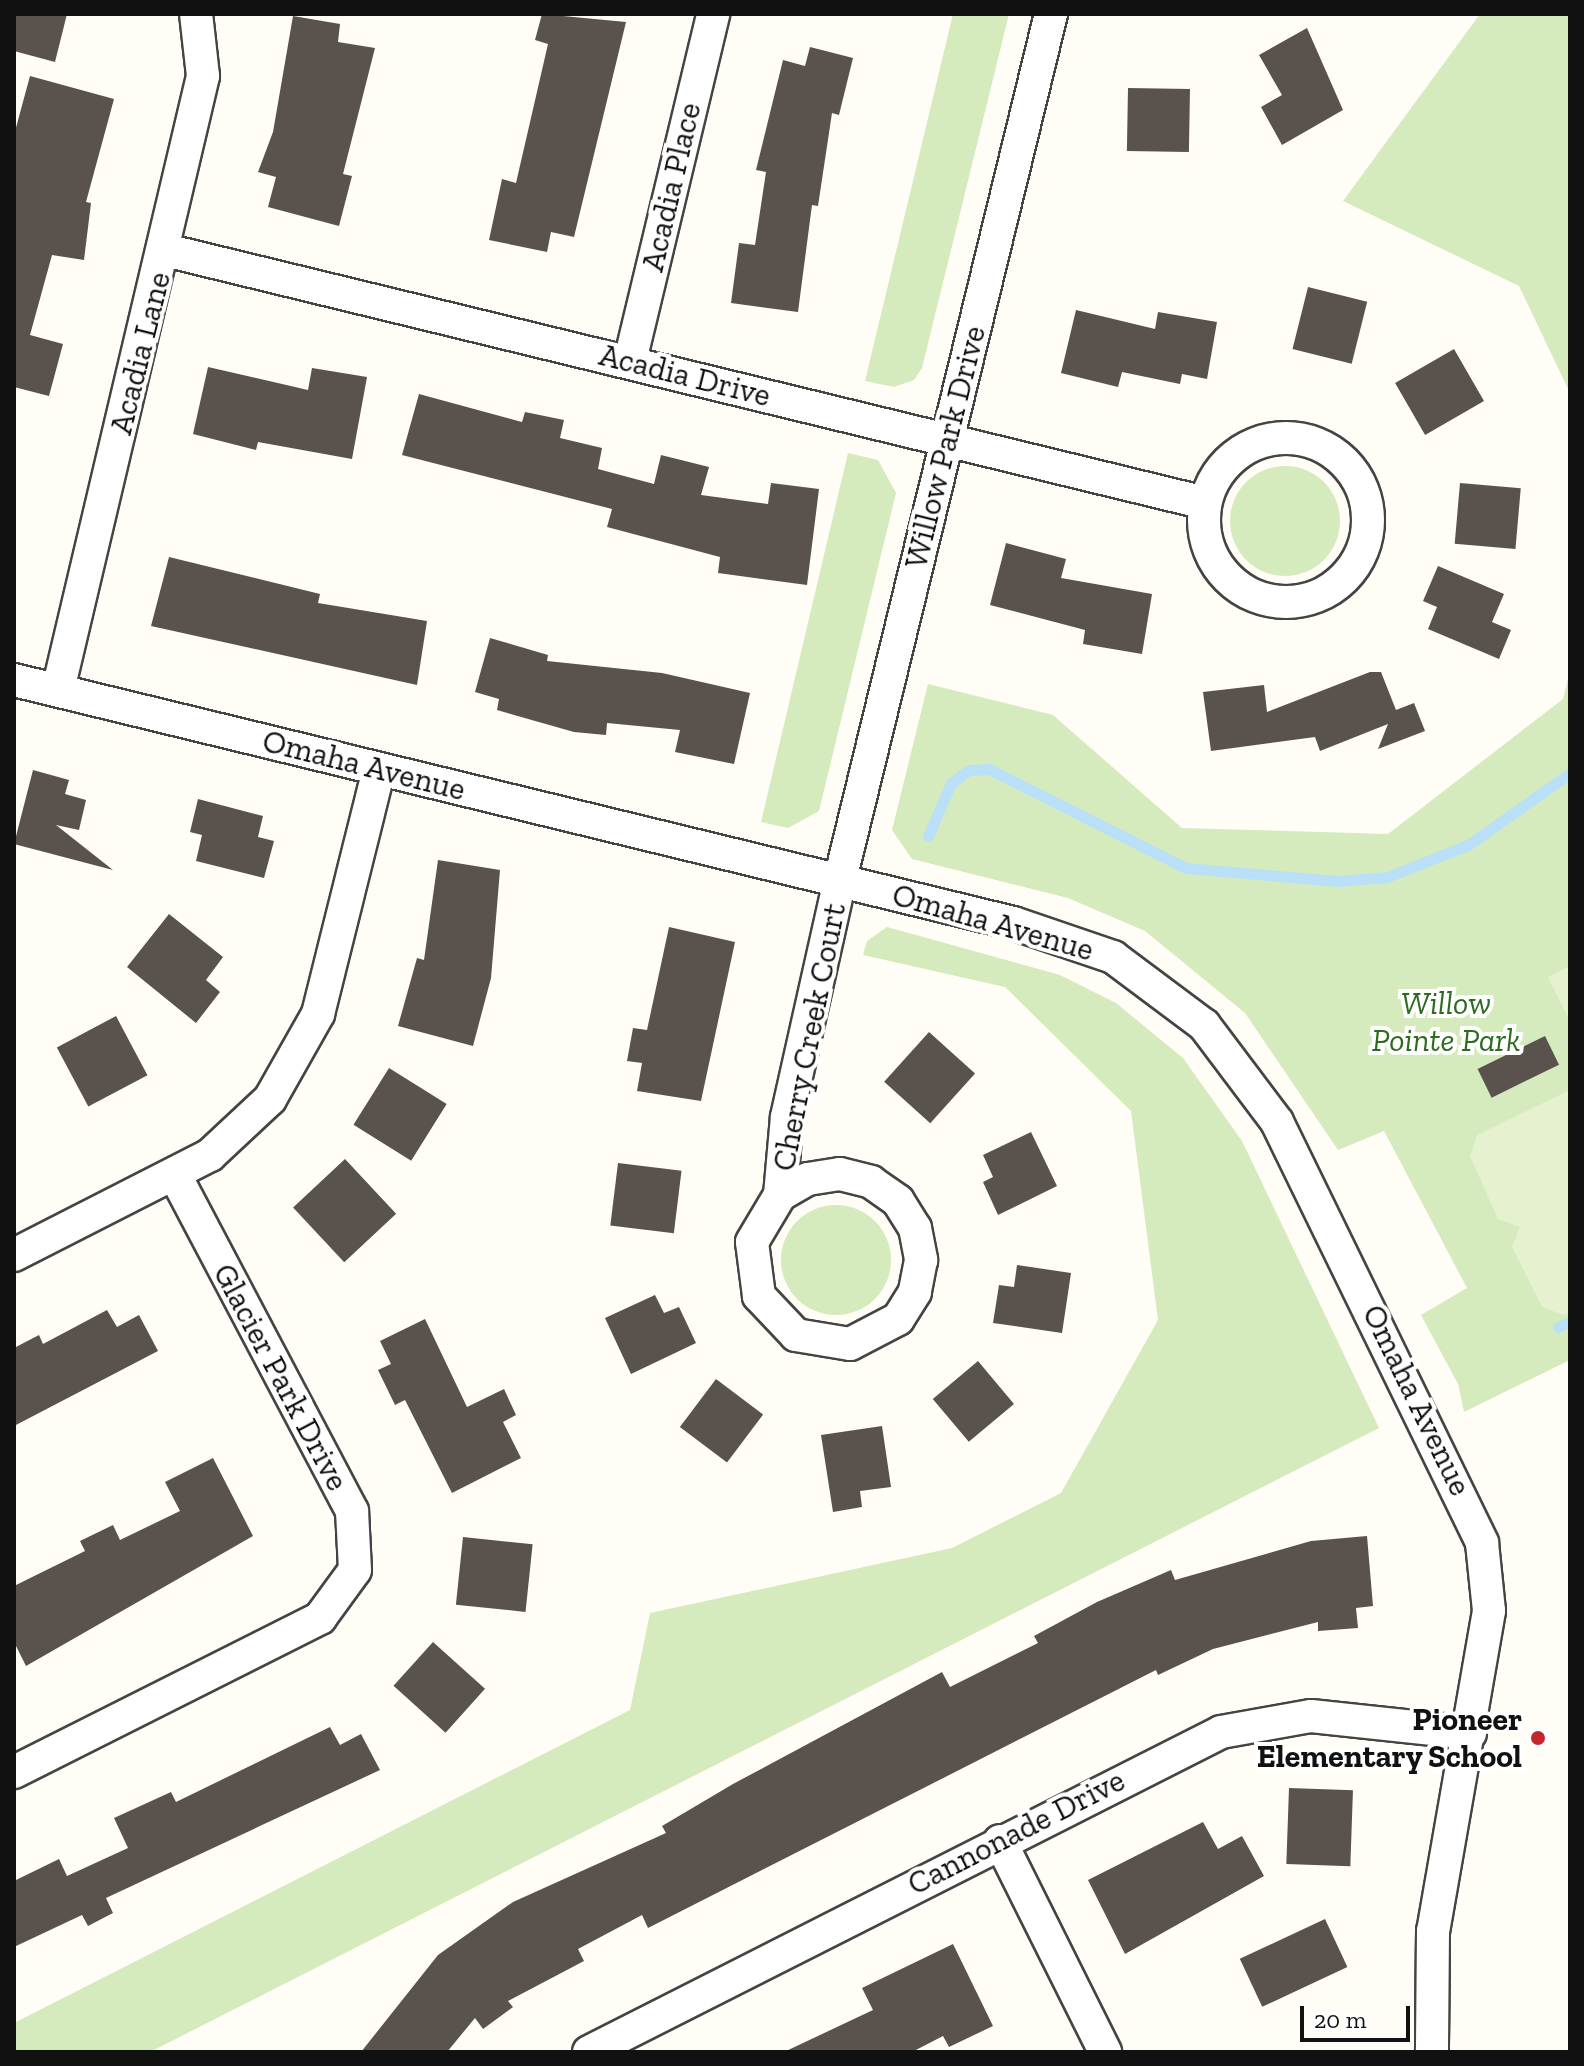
<!DOCTYPE html>
<html>
<head>
<meta charset="utf-8">
<style>
	body { margin:0 }
	#map { position:relative; width:1584px; height:2066px; overflow:hidden; background:#fffdf5; font-family:"Zilla Slab",serif }
	div>[style] { position:absolute }
	[style*='--x'] { left:calc(var(--x)*1px); top:calc(var(--y)*1px); width:calc(var(--w)*1px); rotate:calc(var(--a)*1deg) }
	.green>* { inset:0; background:#d5ebbd }
	.round { border-radius:50% }
	.pitch>* { inset:0; background:#e6f2cf }
	.stream>* { height:11px; margin:-5.5px; padding:0 5.5px; transform-origin:5.5px; border-radius:5.5px; background:#b9e0f7 }
	.building>* { inset:0; background:#5a524d; transform-origin:0 0 }
	.roads { filter:drop-shadow(2px 0 #444) drop-shadow(-2px 0 #444) drop-shadow(0 2px #444) drop-shadow(0 -2px #444) }
	.street>* { height:32px; margin:-16px; padding:0 16px; transform-origin:16px; border-radius:16px; background:#fff }
	.street>.ring { margin:-16px; padding:0; box-sizing:content-box; background:none; border:32px solid #fff; border-radius:50% }
	.dots>* { width:22px; height:22px; translate:-50% -50%; box-sizing:border-box; border:4px solid #fff; border-radius:50% }
	span { translate:-50% -50%; white-space:nowrap; text-align:center; line-height:1.15; -webkit-text-stroke:8px #fff; paint-order:stroke }
	.street-label { font-size:32px; color:#111 }
	.park-label { font-size:32px; color:#2f6b1f; font-style:italic }
	.poi-label { font-size:32px; color:#111; font-weight:700 }
	.right { translate:-100% -50%; text-align:right }
	.frame { position:absolute; inset:0; border:16px solid #111; pointer-events:none }
	.scale { position:absolute; left:1300px; top:2006px; width:110px; height:36px; box-sizing:border-box; border:4px solid #111; border-top:0; padding-left:10px; font-size:24px; line-height:28px; white-space:nowrap; color:#111; -webkit-text-stroke:6px #fff; paint-order:stroke }
</style>
</head>
<body>
<div id="map">
	<div class="green">
		<div style="clip-path:polygon(953px 14px,1009px 14px,922px 368px,914px 380px,894px 387px,865px 381px)"></div>
		<div style="clip-path:polygon(1480px 14px,1570px 14px,1570px 393px,1519px 286px,1343px 201px)"></div>
		<div style="clip-path:polygon(848px 453px,878px 460px,896px 493px,819px 811px,788px 828px,761px 822px)"></div>
		<div class="round" style="left:1230px;top:466px;width:110px;height:110px"></div>
		<div style="clip-path:polygon(1570px 671px,1570px 1360px,1464px 1412px,1458px 1384px,1421px 1315px,1467px 1288px,1384px 1131px,1338px 1150px,1245px 1013px,1145px 931px,1068px 898px,912px 859px,892px 830px,928px 684px,1053px 715px,1182px 828px,1388px 834px,1563px 699px)"></div>
		<div style="clip-path:polygon(887px 927px,1060px 975px,1116px 1003px,1183px 1058px,1242px 1141px,1379px 1428px,150px 2052px,14px 2052px,14px 2023px,630px 1710px,650px 1613px,952px 1548px,1061px 1493px,1158px 1320px,1131px 1111px,1005px 987px,863px 955px,867px 941px)"></div>
		<div class="round" style="left:781px;top:1205px;width:110px;height:110px"></div>
	</div>
	<div class="pitch">
		<div style="clip-path:polygon(1570px 966px,1570px 1019px,1569px 1019px,1548px 977px)"></div>
		<div style="clip-path:polygon(1570px 1090px,1570px 1312px,1564px 1315px,1542px 1307px,1512px 1247px,1520px 1227px,1498px 1219px,1470px 1156px,1477px 1135px)"></div>
	</div>
	<div class="stream">
		<div style="--x:928;--y:836;--w:58;--a:-66.5"></div>
		<div style="--x:951;--y:783;--w:22;--a:-36"></div>
		<div style="--x:969;--y:770;--w:20;--a:-3"></div>
		<div style="--x:989;--y:769;--w:220;--a:26.7"></div>
		<div style="--x:1186;--y:868;--w:153;--a:4.9"></div>
		<div style="--x:1338;--y:881;--w:49;--a:-4.7"></div>
		<div style="--x:1387;--y:877;--w:87;--a:-21.6"></div>
		<div style="--x:1468;--y:845;--w:125;--a:-35.2"></div>
		<div style="--x:1558;--y:1327;--w:13;--a:-23"></div>
	</div>
	<div class="building">
		<div style="clip-path:polygon(14px 14px,67px 14px,55px 62px,14px 51px)"></div>
		<div style="clip-path:polygon(542px 14px,626px 22px,574px 237px,551px 232px,547px 252px,489px 240px,502px 179px,516px 183px,548px 44px,535px 40px)"></div>
		<div style="clip-path:polygon(293px 16px,340px 24px,338px 42px,375px 48px,343px 174px,352px 176px,339px 226px,268px 207px,276px 177px,258px 172px,273px 132px)"></div>
		<div style="clip-path:polygon(1307px 28px,1343px 110px,1282px 145px,1261px 107px,1282px 95px,1259px 55px)"></div>
		<div style="clip-path:polygon(810px 47px,853px 58px,839px 115px,832px 113px,818px 206px,812px 205px,798px 312px,731px 303px,739px 243px,755px 245px,766px 172px,756px 170px,783px 60px,805px 66px)"></div>
		<div style="clip-path:polygon(30px 76px,114px 99px,86px 202px,91px 203px,84px 260px,52px 255px,30px 335px,63px 344px,49px 396px,14px 387px,14px 135px)"></div>
		<div style="left:1128px;top:88px;width:62px;height:63px;rotate:1deg"></div>
		<div style="left:1308px;top:287px;width:61px;height:64px;rotate:14deg"></div>
		<div style="clip-path:polygon(1076px 310px,1155px 329px,1158px 312px,1217px 322px,1207px 379px,1182px 374px,1180px 384px,1122px 372px,1118px 387px,1061px 373px)"></div>
		<div style="left:1454px;top:349px;width:60px;height:68px;rotate:60deg"></div>
		<div style="clip-path:polygon(208px 367px,308px 390px,312px 368px,367px 377px,352px 459px,258px 442px,256px 450px,193px 434px)"></div>
		<div style="clip-path:polygon(419px 394px,522px 422px,525px 412px,564px 420px,560px 438px,602px 448px,598px 469px,654px 484px,661px 455px,709px 467px,701px 495px,768px 504px,771px 483px,819px 489px,807px 585px,718px 573px,720px 557px,607px 527px,612px 509px,402px 455px)"></div>
		<div style="left:1460px;top:483px;width:61px;height:61px;rotate:5deg"></div>
		<div style="clip-path:polygon(1006px 543px,1066px 559px,1061px 578px,1152px 594px,1142px 654px,1083px 644px,1085px 630px,990px 605px)"></div>
		<div style="clip-path:polygon(169px 557px,320px 594px,318px 603px,427px 621px,417px 685px,151px 626px)"></div>
		<div style="clip-path:polygon(1438px 566px,1504px 594px,1492px 622px,1511px 630px,1499px 659px,1428px 629px,1437px 607px,1423px 601px)"></div>
		<div style="clip-path:polygon(490px 638px,548px 655px,547px 661px,662px 673px,750px 693px,734px 764px,675px 752px,680px 730px,607px 723px,606px 735px,574px 732px,497px 710px,499px 699px,475px 692px)"></div>
		<div style="clip-path:polygon(1370px 672px,1381px 672px,1396px 710px,1414px 703px,1425px 731px,1378px 749px,1388px 724px,1320px 751px,1315px 737px,1211px 751px,1203px 692px,1264px 685px,1267px 712px)"></div>
		<div style="clip-path:polygon(33px 770px,69px 780px,65px 794px,86px 800px,79px 830px,56px 825px,113px 870px,14px 844px)"></div>
		<div style="clip-path:polygon(198px 799px,263px 816px,258px 837px,274px 841px,264px 878px,196px 861px,202px 835px,190px 832px)"></div>
		<div style="clip-path:polygon(438px 860px,500px 870px,491px 978px,473px 1046px,398px 1026px,417px 958px,424px 960px)"></div>
		<div style="clip-path:polygon(169px 914px,223px 957px,206px 980px,220px 992px,196px 1023px,127px 967px)"></div>
		<div style="clip-path:polygon(669px 927px,735px 942px,701px 1101px,637px 1091px,642px 1063px,627px 1061px,633px 1028px,647px 1030px)"></div>
		<div style="left:116px;top:1016px;width:67px;height:67px;rotate:62deg"></div>
		<div style="left:929px;top:1032px;width:62px;height:67px;rotate:42deg"></div>
		<div style="left:1545px;top:1036px;width:32px;height:75px;rotate:64deg"></div>
		<div style="left:389px;top:1068px;width:68px;height:67px;rotate:32deg"></div>
		<div style="clip-path:polygon(1031px 1132px,1057px 1186px,998px 1215px,983px 1182px,993px 1177px,983px 1155px)"></div>
		<div style="left:345px;top:1159px;width:75px;height:71px;rotate:47deg"></div>
		<div style="left:618px;top:1163px;width:64px;height:63px;rotate:7deg"></div>
		<div style="clip-path:polygon(1017px 1265px,1071px 1273px,1062px 1333px,993px 1323px,999px 1285px,1014px 1287px)"></div>
		<div style="clip-path:polygon(655px 1295px,664px 1313px,679px 1307px,696px 1343px,631px 1374px,605px 1318px)"></div>
		<div style="clip-path:polygon(107px 1310px,117px 1327px,139px 1315px,158px 1351px,14px 1426px,14px 1348px,39px 1335px,43px 1344px)"></div>
		<div style="clip-path:polygon(425px 1319px,467px 1407px,504px 1389px,516px 1415px,503px 1422px,521px 1458px,452px 1493px,405px 1400px,395px 1405px,378px 1370px,391px 1364px,380px 1341px)"></div>
		<div style="left:978px;top:1361px;width:56px;height:59px;rotate:50deg"></div>
		<div style="left:716px;top:1379px;width:59px;height:60px;rotate:37deg"></div>
		<div style="clip-path:polygon(882px 1426px,891px 1487px,860px 1491px,862px 1507px,833px 1512px,821px 1435px)"></div>
		<div style="clip-path:polygon(213px 1458px,253px 1536px,26px 1666px,14px 1642px,14px 1586px,85px 1551px,80px 1541px,113px 1525px,120px 1540px,180px 1511px,165px 1482px)"></div>
		<div style="clip-path:polygon(1367px 1536px,1373px 1606px,1356px 1608px,1358px 1628px,1318px 1631px,1318px 1622px,1213px 1649px,1158px 1675px,1156px 1670px,648px 1928px,642px 1915px,578px 1949px,584px 1961px,508px 2001px,513px 2007px,483px 2029px,475px 2018px,447px 2052px,361px 2052px,438px 1955px,513px 1902px,666px 1833px,662px 1826px,733px 1784px,942px 1672px,950px 1687px,1038px 1643px,1034px 1636px,1097px 1602px,1171px 1570px,1175px 1580px,1311px 1541px)"></div>
		<div style="left:463px;top:1537px;width:70px;height:68px;rotate:6deg"></div>
		<div style="left:433px;top:1642px;width:70px;height:59px;rotate:42deg"></div>
		<div style="clip-path:polygon(330px 1727px,340px 1745px,361px 1734px,380px 1770px,106px 1898px,113px 1913px,88px 1926px,82px 1915px,14px 1947px,14px 1881px,59px 1859px,67px 1876px,128px 1848px,114px 1818px,171px 1792px,176px 1802px)"></div>
		<div style="left:1289px;top:1788px;width:64px;height:76px;rotate:2deg"></div>
		<div style="clip-path:polygon(1203px 1822px,1218px 1849px,1242px 1836px,1264px 1876px,1125px 1954px,1088px 1880px)"></div>
		<div style="left:1325px;top:1919px;width:53px;height:94px;rotate:65deg"></div>
		<div style="clip-path:polygon(953px 1944px,993px 2026px,949px 2047px,943px 2036px,912px 2052px,784px 2052px,873px 2010px,862px 1988px)"></div>
	</div>
	<div class="roads">
		<div class="street">
			<div style="--x:165;--y:250;--w:1070;--a:13.67"></div>
			<div style="--x:630;--y:361;--w:357;--a:-76.5"></div>
			<div class="ring" style="left:1204px;top:438px;width:132px;height:132px"></div>
			<div style="--x:14;--y:680;--w:1028;--a:13.67"></div>
			<div style="--x:1013;--y:923;--w:106;--a:18.8"></div>
			<div style="--x:1113;--y:957;--w:114;--a:36.8"></div>
			<div style="--x:1204;--y:1025;--w:121;--a:53"></div>
			<div style="--x:1277;--y:1122;--w:468;--a:64"></div>
			<div style="--x:1482;--y:1543;--w:68;--a:84.1"></div>
			<div style="--x:1489;--y:1611;--w:325;--a:99.9"></div>
			<div style="--x:1433;--y:1931;--w:121;--a:90.5"></div>
			<div style="--x:58;--y:690;--w:631;--a:-76.71"></div>
			<div style="--x:203;--y:76;--w:62;--a:-96.4"></div>
			<div style="--x:780;--y:1195;--w:32;--a:-30"></div>
			<div style="--x:808;--y:1179;--w:32;--a:-9"></div>
			<div style="--x:840;--y:1174;--w:32;--a:14"></div>
			<div style="--x:871;--y:1182;--w:33;--a:35"></div>
			<div style="--x:898;--y:1201;--w:32;--a:58"></div>
			<div style="--x:915;--y:1228;--w:33;--a:79"></div>
			<div style="--x:921;--y:1260;--w:33;--a:101"></div>
			<div style="--x:915;--y:1292;--w:32;--a:122"></div>
			<div style="--x:898;--y:1319;--w:54;--a:152.5"></div>
			<div style="--x:850;--y:1344;--w:55;--a:-170.5"></div>
			<div style="--x:796;--y:1335;--w:54;--a:-133.5"></div>
			<div style="--x:759;--y:1296;--w:54;--a:-97.4"></div>
			<div style="--x:752;--y:1242;--w:55;--a:-59.2"></div>
			<div style="--x:780;--y:1195;--w:78;--a:-84.9"></div>
			<div style="--x:787;--y:1117;--w:243;--a:-77.4"></div>
			<div style="--x:840;--y:880;--w:891;--a:-76.31"></div>
			<div style="--x:14;--y:1255;--w:220;--a:-27"></div>
			<div style="--x:210;--y:1155;--w:82;--a:-43"></div>
			<div style="--x:270;--y:1099;--w:98;--a:-60.5"></div>
			<div style="--x:318;--y:1014;--w:252;--a:-76"></div>
			<div style="--x:14;--y:1772;--w:343;--a:-26.7"></div>
			<div style="--x:320;--y:1618;--w:59;--a:-53.9"></div>
			<div style="--x:355;--y:1570;--w:59;--a:-92.9"></div>
			<div style="--x:352;--y:1511;--w:381;--a:-117.8"></div>
			<div style="--x:1000;--y:1841;--w:236;--a:63.5"></div>
			<div style="--x:589;--y:2052;--w:708;--a:-26.85"></div>
			<div style="--x:1221;--y:1732;--w:91;--a:-10.1"></div>
			<div style="--x:1311;--y:1716;--w:160;--a:6.1"></div>
		</div>
	</div>
	<div class="dots">
		<div style="left:1538px;top:1738px;background:#c4262e"></div>
	</div>
	<div class="street-label">
		<span style="left:671px;top:187px;rotate:-77deg">Acadia Place</span>
		<span style="left:140px;top:353px;rotate:-76deg">Acadia Lane</span>
		<span style="left:685px;top:375px;rotate:14deg">Acadia Drive</span>
		<span style="left:945px;top:447px;rotate:-76deg">Willow Park Drive</span>
		<span style="left:364px;top:765px;rotate:14deg">Omaha Avenue</span>
		<span style="left:993px;top:922px;rotate:16deg">Omaha Avenue</span>
		<span style="left:809px;top:1037px;rotate:-79deg">Cherry Creek Court</span>
		<span style="left:281px;top:1377px;rotate:62deg">Glacier Park Drive</span>
		<span style="left:1417px;top:1400px;rotate:64deg">Omaha Avenue</span>
		<span style="left:1016px;top:1832px;rotate:-27deg">Cannonade Drive</span>
	</div>
	<div class="park-label">
		<span style="left:1446px;top:1022px">Willow<br>Pointe Park</span>
	</div>
	<div class="poi-label">
		<span class="right" style="left:1522px;top:1738px">Pioneer<br>Elementary School</span>
	</div>
	<div class="frame"></div>
	<div class="scale">20 m</div>
</div>
</body>
</html>
